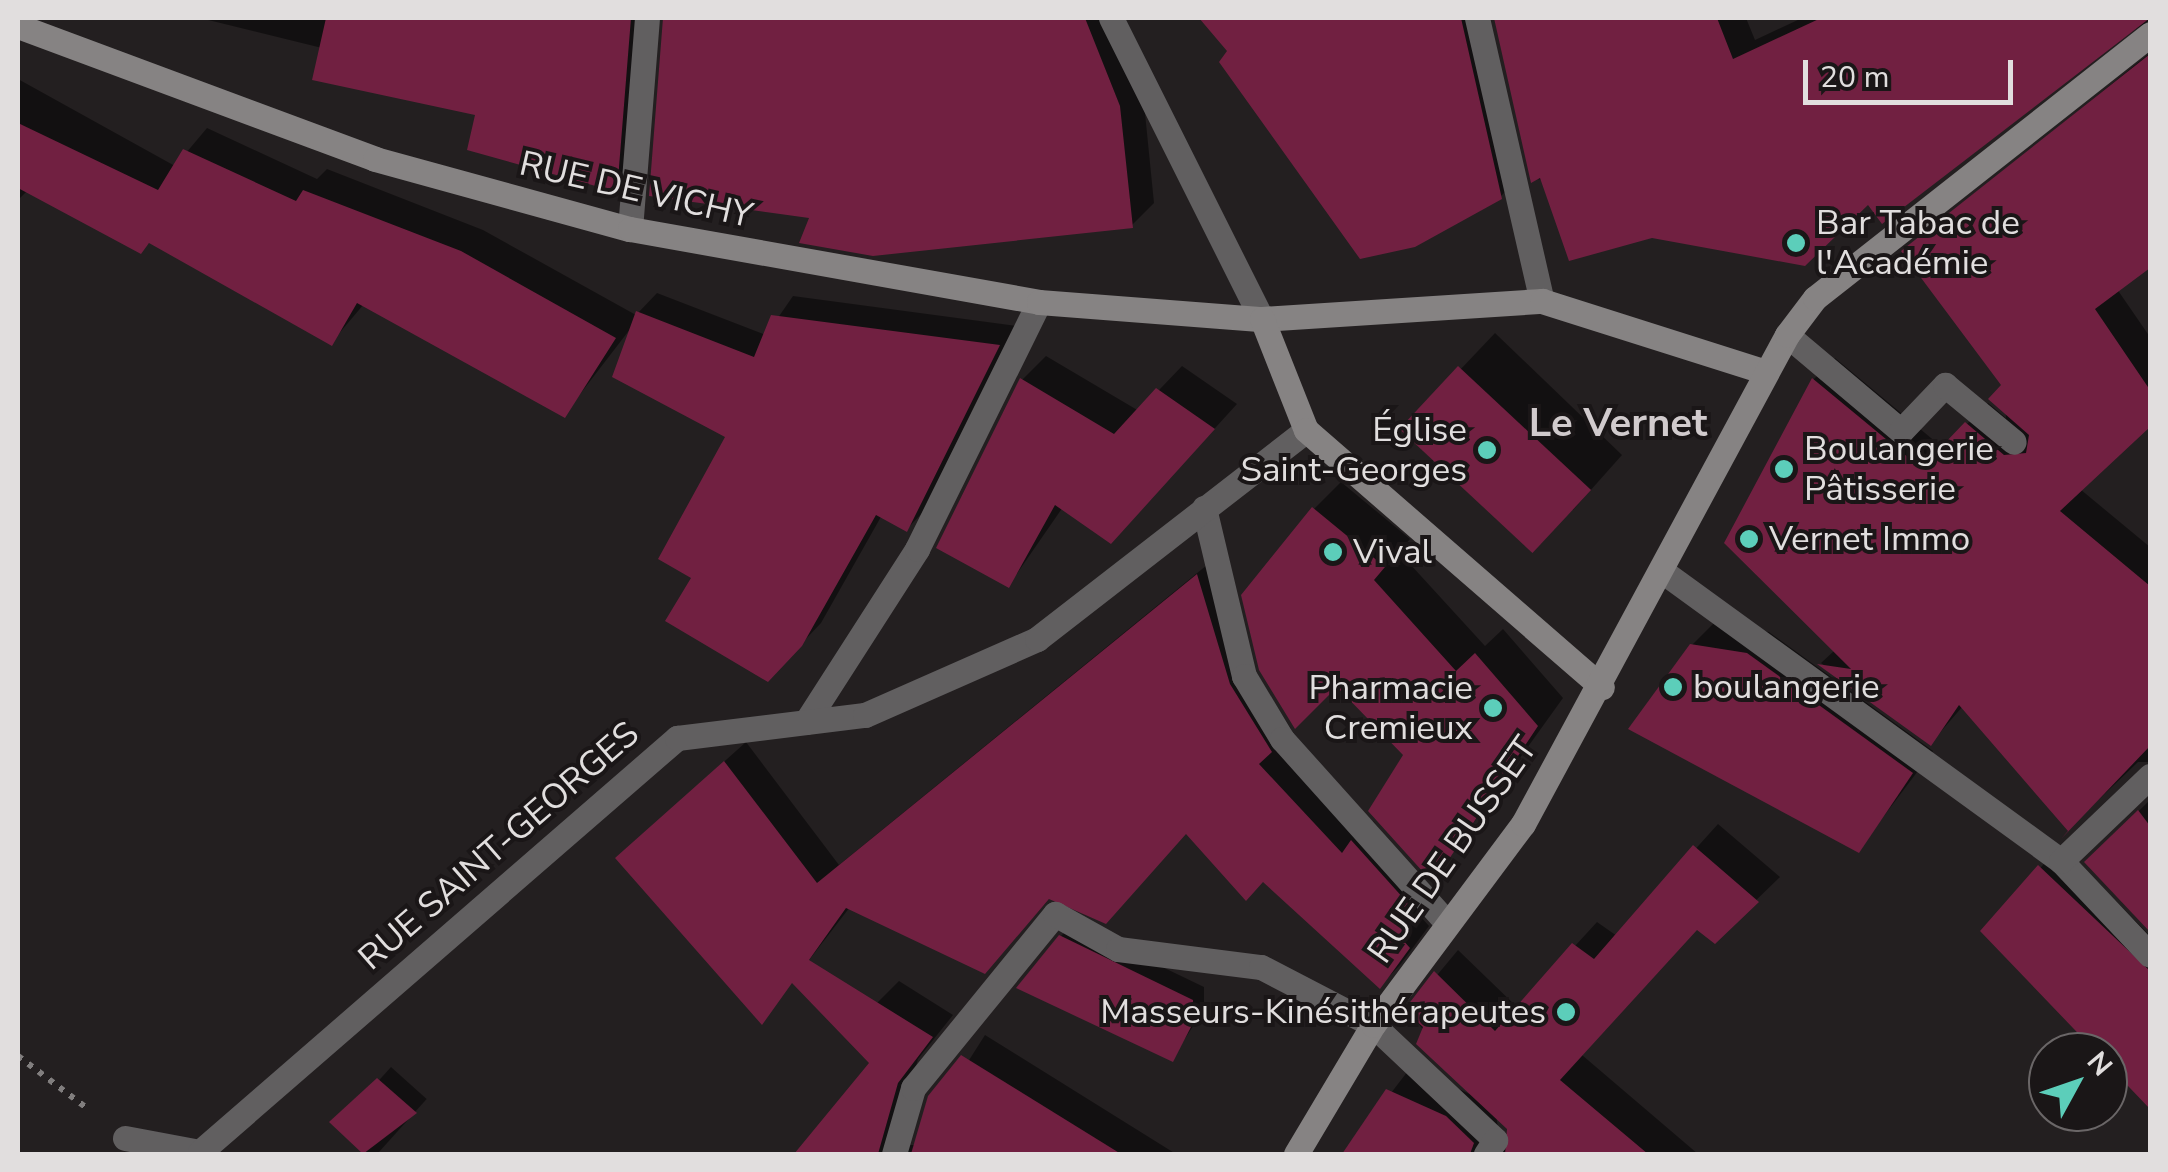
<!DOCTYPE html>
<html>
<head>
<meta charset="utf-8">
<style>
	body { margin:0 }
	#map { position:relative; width:2168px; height:1172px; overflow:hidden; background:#231f20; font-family:"Nunito Sans",sans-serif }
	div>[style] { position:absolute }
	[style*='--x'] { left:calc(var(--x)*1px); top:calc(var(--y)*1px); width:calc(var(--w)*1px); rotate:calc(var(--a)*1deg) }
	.shadow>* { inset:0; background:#0007; transform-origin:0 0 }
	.building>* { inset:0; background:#712041; transform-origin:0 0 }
	.path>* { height:6px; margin-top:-3px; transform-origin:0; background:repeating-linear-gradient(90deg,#817e7e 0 5px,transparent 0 13px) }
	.street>* { height:25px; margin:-12.5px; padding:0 12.5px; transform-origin:12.5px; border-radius:12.5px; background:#615f60 }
	.secondary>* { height:25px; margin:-12.5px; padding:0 12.5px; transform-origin:12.5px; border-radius:12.5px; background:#868383 }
	.dots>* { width:28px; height:28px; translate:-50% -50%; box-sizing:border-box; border:5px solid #1a1617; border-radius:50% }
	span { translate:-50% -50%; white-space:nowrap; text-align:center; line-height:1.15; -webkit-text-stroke:8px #1a1617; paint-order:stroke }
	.street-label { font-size:35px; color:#e1dede }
	.poi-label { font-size:35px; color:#e1dede }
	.left { translate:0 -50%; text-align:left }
	.right { translate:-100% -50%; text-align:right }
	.quarter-label { font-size:40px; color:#d1cbcd; font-weight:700 }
	.frame { position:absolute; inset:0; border:20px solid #e1dede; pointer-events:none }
	.north { position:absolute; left:2028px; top:1032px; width:100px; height:100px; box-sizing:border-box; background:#1a1617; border:2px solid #6a6667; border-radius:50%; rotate:50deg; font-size:28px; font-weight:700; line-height:40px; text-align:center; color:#e1dede }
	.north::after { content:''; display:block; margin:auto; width:35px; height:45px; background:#5cceba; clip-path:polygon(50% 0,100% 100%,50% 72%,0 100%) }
	.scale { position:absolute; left:1803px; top:60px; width:210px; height:45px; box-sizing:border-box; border:5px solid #e1dede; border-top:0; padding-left:12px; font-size:30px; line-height:35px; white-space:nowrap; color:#e1dede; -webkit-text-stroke:8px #1a1617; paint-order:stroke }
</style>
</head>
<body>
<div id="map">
	<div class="shadow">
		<div style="clip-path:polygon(200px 18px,650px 18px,638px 167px,616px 189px,478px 113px,322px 48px)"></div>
		<div style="clip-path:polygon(665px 18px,1116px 18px,1142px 83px,1154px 203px,1132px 225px,812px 216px)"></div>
		<div style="clip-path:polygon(1202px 18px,1486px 18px,1522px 175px,1500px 197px,1230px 51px)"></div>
		<div style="clip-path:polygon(1496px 18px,1746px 18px,1755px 40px,1802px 18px,2150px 18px,2150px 20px,1869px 201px,1533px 179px)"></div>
		<div style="clip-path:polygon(2150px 53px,2150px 265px,2117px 289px,2150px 337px,2150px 424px,2080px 489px,2150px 547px,2150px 762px,2138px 762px,2069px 828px,1963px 706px,1931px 743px,1821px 663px,1835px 650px,1727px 543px,1814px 379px,1835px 358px,1943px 448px,1988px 403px,2006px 418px,2004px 386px,1905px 251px)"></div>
		<div style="clip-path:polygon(18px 79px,175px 166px,207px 128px,317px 179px,327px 169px,483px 230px,636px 315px,657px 293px,766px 335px,793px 296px,1017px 326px,926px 509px,907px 529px,882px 515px,821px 623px,768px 679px,694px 578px,728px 436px,634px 324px,564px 415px,364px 304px,331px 343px,151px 241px,141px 251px,27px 191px,18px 200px)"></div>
		<div style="clip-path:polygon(1495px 333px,1622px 455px,1573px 510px,1404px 429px)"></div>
		<div style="clip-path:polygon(1046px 356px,1139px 411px,1182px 366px,1237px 404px,1135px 516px,1063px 507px,1009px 585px,1022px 380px)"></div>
		<div style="clip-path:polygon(1341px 482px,1410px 539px,1399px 552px,1485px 646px,1503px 629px,1563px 698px,1433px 879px,1406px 755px,1314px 509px)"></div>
		<div style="clip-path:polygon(1218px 556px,1250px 663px,1291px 729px,1278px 742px,1362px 832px,1373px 821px,1434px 897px,1421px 917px,1429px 926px,1400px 965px,1380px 986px,1264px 879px,1188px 831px,1051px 897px,985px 971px,850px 907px,762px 1021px,639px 838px,746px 742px,839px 865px)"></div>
		<div style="clip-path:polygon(1714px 623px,1769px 632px,1933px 751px,1859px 849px,1692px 645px)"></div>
		<div style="clip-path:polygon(2150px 800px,2150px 928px,2087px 862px)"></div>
		<div style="clip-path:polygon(evenodd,1718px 824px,1780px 877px,1715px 940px,1698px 927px,1582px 1055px,1698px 1154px,1364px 1154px,1351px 1145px,1411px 1067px,1474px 1096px,1408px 1010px,1458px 950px,1518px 1008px,1597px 922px,1617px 936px,1718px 824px,1496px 1115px,1508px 1127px,1511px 1146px,1501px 1146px,1496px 1115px)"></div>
		<div style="clip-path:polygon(2061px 845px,2150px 936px,2150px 1100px,1983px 931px)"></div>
		<div style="clip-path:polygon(1073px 924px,1204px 987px,1204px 1009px,1172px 1059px,1061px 936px)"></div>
		<div style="clip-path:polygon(899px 981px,953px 1015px,918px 1059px,899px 1126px,904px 1145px,915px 1145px,985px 1035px,1176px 1154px,797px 1154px,872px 1062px,877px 1003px)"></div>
		<div style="left:391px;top:1067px;width:48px;height:80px;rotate:42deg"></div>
	</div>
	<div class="building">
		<div style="clip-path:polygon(326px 18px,631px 18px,617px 192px,467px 150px,475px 115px,312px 80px)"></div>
		<div style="clip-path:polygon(663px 18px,1085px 18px,1120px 106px,1133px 228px,873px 256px,799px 243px,809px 218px,649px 196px)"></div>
		<div style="clip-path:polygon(1199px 18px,1461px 18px,1502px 199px,1415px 247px,1360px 259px,1219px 62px,1227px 51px)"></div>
		<div style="clip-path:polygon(1494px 18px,1717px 18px,1733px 59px,1821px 18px,2150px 18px,1882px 224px,1868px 205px,1805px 266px,1652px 238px,1569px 261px,1540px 178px,1531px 183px)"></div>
		<div style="clip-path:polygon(2150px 54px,2150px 268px,2095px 309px,2150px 390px,2150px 427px,2060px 511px,2150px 586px,2150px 746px,2061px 839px,2068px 831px,1959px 705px,1931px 746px,1817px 664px,1851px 669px,1724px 543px,1812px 378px,1921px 468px,1965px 422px,2004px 455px,2026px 453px,2029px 435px,1988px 399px,2001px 385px,1901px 251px)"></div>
		<div style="clip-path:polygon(18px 123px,158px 190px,183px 149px,296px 201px,303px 190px,461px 251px,616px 338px,565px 418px,357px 303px,332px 346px,149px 243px,141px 254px,18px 188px)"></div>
		<div style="clip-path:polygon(636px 311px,754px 357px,771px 315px,1000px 345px,907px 532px,876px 515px,802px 646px,768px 682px,665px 621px,691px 578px,658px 559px,725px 437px,612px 377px)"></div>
		<div style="left:1458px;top:366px;width:182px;height:86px;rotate:43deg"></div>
		<div style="clip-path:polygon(1020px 378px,1114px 434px,1156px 388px,1215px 429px,1111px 544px,1055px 505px,1009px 588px,936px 548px)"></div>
		<div style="clip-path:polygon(1312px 507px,1385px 567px,1374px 580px,1456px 671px,1475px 653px,1538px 726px,1433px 883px,1368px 811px,1403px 755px,1337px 687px,1295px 729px,1259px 670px,1241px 595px)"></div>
		<div style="clip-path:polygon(1197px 574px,1230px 684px,1272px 752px,1259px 764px,1342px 853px,1351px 840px,1414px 910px,1402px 939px,1410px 948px,1380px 989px,1263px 882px,1246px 901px,1186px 834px,1106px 924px,1049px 899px,985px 974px,846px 908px,809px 960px,933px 1037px,898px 1083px,878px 1154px,794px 1154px,869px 1063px,792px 983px,762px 1025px,615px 858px,724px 761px,817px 883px)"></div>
		<div style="clip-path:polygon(1690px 644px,1747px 653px,1913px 773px,1859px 853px,1628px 729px)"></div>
		<div style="clip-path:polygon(2138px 810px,2150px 826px,2150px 932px,2084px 862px)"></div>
		<div style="clip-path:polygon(1693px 845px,1759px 902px,1715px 944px,1697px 930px,1560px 1080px,1648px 1154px,1505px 1154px,1507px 1129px,1416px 1044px,1423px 1027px,1404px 1010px,1434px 971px,1495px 1031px,1572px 943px,1594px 959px)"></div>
		<div style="clip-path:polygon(2038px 865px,2150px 971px,2150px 1109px,2108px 1065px,2108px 1052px,2096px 1052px,1980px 931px)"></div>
		<div style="clip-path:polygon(1059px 935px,1193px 1000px,1193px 1023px,1173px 1062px,1016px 988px)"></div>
		<div style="clip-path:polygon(961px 1055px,1121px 1154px,911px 1154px,928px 1096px)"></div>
		<div style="clip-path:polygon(377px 1078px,417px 1113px,363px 1154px,329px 1122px)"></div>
		<div style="clip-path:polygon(1386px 1089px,1446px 1116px,1474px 1143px,1470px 1154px,1342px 1154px)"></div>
	</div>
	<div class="path">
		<div style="--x:18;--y:1056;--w:88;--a:37.1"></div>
	</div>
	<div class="street">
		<div style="--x:1111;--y:18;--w:337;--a:63.4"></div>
		<div style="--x:1477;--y:18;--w:290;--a:77.1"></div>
		<div style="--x:630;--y:229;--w:212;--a:-85.4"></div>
		<div style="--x:1787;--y:335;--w:149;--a:40.1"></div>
		<div style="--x:1901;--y:431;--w:64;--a:-46.3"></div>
		<div style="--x:1945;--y:385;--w:89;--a:39.6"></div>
		<div style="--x:1204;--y:508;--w:173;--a:76.6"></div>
		<div style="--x:1244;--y:676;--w:74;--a:58.9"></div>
		<div style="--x:1282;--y:739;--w:246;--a:48.1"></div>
		<div style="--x:1662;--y:571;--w:493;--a:36"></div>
		<div style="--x:2061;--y:861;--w:129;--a:46.6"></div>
		<div style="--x:806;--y:722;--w:206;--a:-57.3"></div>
		<div style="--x:917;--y:549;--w:275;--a:-63.7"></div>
		<div style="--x:2061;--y:861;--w:123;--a:-43.7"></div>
		<div style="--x:125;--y:1138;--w:76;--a:10.6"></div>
		<div style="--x:200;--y:1152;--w:632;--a:-40.96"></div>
		<div style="--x:677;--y:738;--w:189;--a:-7"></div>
		<div style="--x:865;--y:715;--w:188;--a:-23.8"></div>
		<div style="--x:1037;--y:639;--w:341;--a:-37.8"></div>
		<div style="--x:894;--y:1154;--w:69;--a:-73.9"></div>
		<div style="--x:913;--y:1088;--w:225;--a:-50.8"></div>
		<div style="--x:1055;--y:914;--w:72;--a:29.1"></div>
		<div style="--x:1118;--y:949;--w:144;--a:7.2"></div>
		<div style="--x:1261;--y:967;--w:126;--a:27.4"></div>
		<div style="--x:1373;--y:1025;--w:168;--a:43.3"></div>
		<div style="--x:1495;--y:1140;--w:17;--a:123"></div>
	</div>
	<div class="secondary">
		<div style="--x:18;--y:26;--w:381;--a:20.4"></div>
		<div style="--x:375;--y:159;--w:264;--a:15.4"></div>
		<div style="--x:630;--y:229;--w:415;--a:10.1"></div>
		<div style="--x:1039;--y:302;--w:224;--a:4.4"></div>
		<div style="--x:1262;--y:319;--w:281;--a:-3.7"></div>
		<div style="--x:1542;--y:301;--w:232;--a:17.6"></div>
		<div style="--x:1262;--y:319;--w:119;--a:68.4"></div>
		<div style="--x:1306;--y:430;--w:392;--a:41"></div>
		<div style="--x:1296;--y:1154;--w:150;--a:-59.2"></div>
		<div style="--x:1373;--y:1025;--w:251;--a:-53.3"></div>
		<div style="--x:1523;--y:824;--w:556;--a:-61.64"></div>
		<div style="--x:1787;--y:335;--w:46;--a:-52.9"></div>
		<div style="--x:1815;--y:298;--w:427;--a:-38.2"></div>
	</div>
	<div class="dots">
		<div style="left:1796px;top:243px;background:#5cceba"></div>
		<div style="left:1487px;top:450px;background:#5cceba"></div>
		<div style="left:1784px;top:469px;background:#5cceba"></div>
		<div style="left:1749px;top:539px;background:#5cceba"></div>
		<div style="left:1333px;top:552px;background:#5cceba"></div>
		<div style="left:1673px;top:687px;background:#5cceba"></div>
		<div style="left:1493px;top:708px;background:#5cceba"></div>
		<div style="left:1566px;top:1012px;background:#5cceba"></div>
	</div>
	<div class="street-label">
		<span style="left:636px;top:190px;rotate:13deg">RUE DE VICHY</span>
		<span style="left:499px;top:846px;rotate:-41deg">RUE SAINT-GEORGES</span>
		<span style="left:1453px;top:850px;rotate:-55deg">RUE DE BUSSET</span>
	</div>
	<div class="poi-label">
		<span class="left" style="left:1816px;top:243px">Bar Tabac de<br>l'Académie</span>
		<span class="right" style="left:1467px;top:450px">Église<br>Saint-Georges</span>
		<span class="left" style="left:1804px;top:469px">Boulangerie<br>Pâtisserie</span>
		<span class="left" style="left:1769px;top:539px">Vernet Immo</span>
		<span class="left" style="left:1353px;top:552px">Vival</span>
		<span class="left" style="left:1693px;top:687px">boulangerie</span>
		<span class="right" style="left:1473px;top:708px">Pharmacie<br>Cremieux</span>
		<span class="right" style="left:1546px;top:1012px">Masseurs-Kinésithérapeutes</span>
	</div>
	<div class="quarter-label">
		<span style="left:1618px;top:423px">Le Vernet</span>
	</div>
	<div class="frame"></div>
	<div class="north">N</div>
	<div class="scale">20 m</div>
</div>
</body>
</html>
